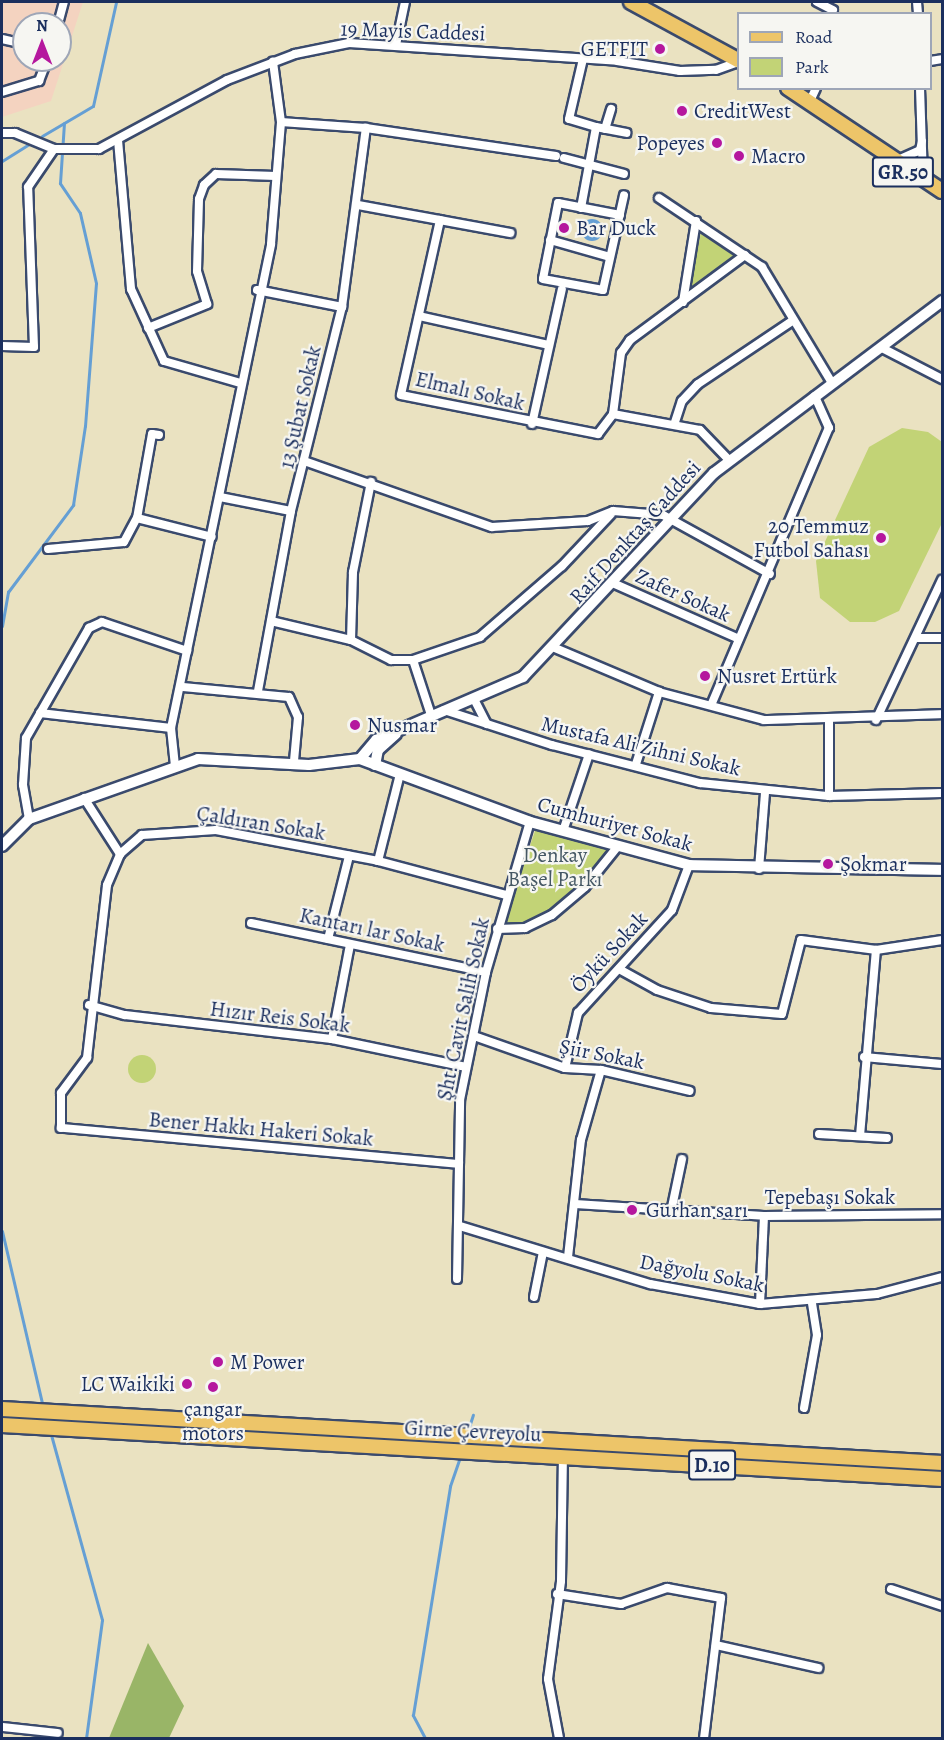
<!DOCTYPE html>
<html>
<head>
<meta charset="utf-8">
<style>
	body { margin:0 }
	#map { position:relative; width:944px; height:1740px; overflow:hidden; background:#eae2c1; font-family:Alegreya,serif }
	div>[style] { position:absolute }
	[style*='--x'] { left:calc(var(--x)*1px); top:calc(var(--y)*1px); width:calc(var(--w)*1px); rotate:calc(var(--a)*1deg) }
	.built>* { inset:0; background:#f4d3c0 }
	.green>* { inset:0; background:#c2d376 }
	.round { border-radius:50% }
	.forest>* { inset:0; background:#99b567 }
	.water>* { inset:0; background:#659fd4 }
	.stream>* { height:3px; margin:-1.5px; padding:0 1.5px; transform-origin:1.5px; border-radius:1.5px; background:#659fd4 }
	.roads { filter:drop-shadow(2px 0 #3a4a6d) drop-shadow(-2px 0 #3a4a6d) drop-shadow(0 2px #3a4a6d) drop-shadow(0 -2px #3a4a6d) }
	.minor>* { height:8px; margin:-4px; padding:0 4px; transform-origin:4px; border-radius:4px; background:#fff }
	.tertiary>* { height:10px; margin:-5px; padding:0 5px; transform-origin:5px; border-radius:5px; background:#fff }
	.primary>* { height:14px; margin:-7px; padding:0 7px; transform-origin:7px; border-radius:7px; background:#edc569 }
	.trunk>* { height:14px; margin:-7px; padding:0 7px; transform-origin:7px; border-radius:7px; background:#edc569 }
	.dots>* { width:16px; height:16px; translate:-50% -50%; box-sizing:border-box; border:3px solid #f6f6f2; border-radius:50% }
	span { translate:-50% -50%; white-space:nowrap; text-align:center; line-height:1.15; -webkit-text-stroke:4.5px #f6f6f2; paint-order:stroke }
	.shield-label span { padding:2px 4px; background:#f6f6f2; border:2px solid; border-radius:4px; -webkit-text-stroke-width:0 }
	.shield-label { font-size:20px; color:#1b2f5e; font-weight:700 }
	.street-label { font-size:21px; color:#1b2f5e }
	.poi-label { font-size:21px; color:#1b2f5e }
	.right { translate:-100% -50%; text-align:right }
	.left { translate:0 -50%; text-align:left }
	.park-label { font-size:21px; color:#455864 }
	.frame { position:absolute; inset:0; border:3px solid #1b2f5e; pointer-events:none }
	.legend { position:absolute; left:737px; top:12px; width:195px; height:78px; box-sizing:border-box; background:#f6f6f2; border:2px solid #9ea6b7; margin:0; padding:8px 10px; list-style:none; font-size:18px; color:#1b2f5e }
	.legend li { display:flex; align-items:center; gap:12px; height:30px }
	.legend b { width:30px; border:2px solid #9ea6b7 }
	.north { position:absolute; left:12px; top:12px; width:60px; height:60px; box-sizing:border-box; background:#f6f6f2; border:2px solid #9ea6b7; border-radius:50%; rotate:0deg; font-size:16px; font-weight:700; line-height:24px; text-align:center; color:#1b2f5e }
	.north::after { content:''; display:block; margin:auto; width:21px; height:27px; background:#b5179e; clip-path:polygon(50% 0,100% 100%,50% 72%,0 100%) }
</style>
</head>
<body>
<div id="map">
	<div class="built">
		<div style="clip-path:polygon(evenodd,2px 2px,83px 2px,51px 101px,2px 117px,2px 2px,24px 24px,60px 24px,60px 60px,24px 60px,24px 24px)"></div>
	</div>
	<div class="green">
		<div style="clip-path:polygon(701px 232px,736px 254px,689px 292px)"></div>
		<div style="clip-path:polygon(902px 428px,928px 432px,942px 442px,942px 523px,899px 611px,875px 622px,850px 622px,820px 598px,816px 561px,869px 447px)"></div>
		<div style="clip-path:polygon(536px 828px,611px 850px,552px 912px,528px 924px,504px 923px)"></div>
		<div class="round" style="left:128px;top:1055px;width:28px;height:28px"></div>
	</div>
	<div class="forest">
		<div style="clip-path:polygon(148px 1643px,184px 1706px,169px 1738px,109px 1738px)"></div>
	</div>
	<div class="water">
		<div class="round" style="left:581px;top:219px;width:22px;height:22px"></div>
	</div>
	<div class="stream">
		<div style="--x:42;--y:136;--w:59;--a:-30.5"></div>
		<div style="--x:93;--y:106;--w:107;--a:-77.5"></div>
		<div style="--x:2;--y:161;--w:32;--a:-32"></div>
		<div style="--x:2;--y:626;--w:35;--a:-80"></div>
		<div style="--x:8;--y:592;--w:109;--a:-53.2"></div>
		<div style="--x:73;--y:505;--w:80;--a:-81.4"></div>
		<div style="--x:85;--y:426;--w:143;--a:-85.6"></div>
		<div style="--x:96;--y:283;--w:72;--a:-102.9"></div>
		<div style="--x:80;--y:213;--w:36;--a:-124"></div>
		<div style="--x:60;--y:183;--w:60;--a:-86.2"></div>
		<div style="--x:2;--y:1231;--w:181;--a:76.9"></div>
		<div style="--x:468;--y:1430;--w:16;--a:-72"></div>
		<div style="--x:50;--y:1431;--w:196;--a:74.6"></div>
		<div style="--x:102;--y:1620;--w:119;--a:97.7"></div>
		<div style="--x:425;--y:1738;--w:26;--a:-118"></div>
		<div style="--x:413;--y:1715;--w:232;--a:-80.8"></div>
		<div style="--x:450;--y:1486;--w:31;--a:-71"></div>
	</div>
	<div class="roads">
		<div class="minor">
			<div style="--x:817;--y:2;--w:18;--a:27"></div>
			<div style="--x:917;--y:2;--w:12;--a:85"></div>
			<div style="--x:58;--y:24;--w:23;--a:-75"></div>
			<div style="--x:2;--y:39;--w:23;--a:13"></div>
			<div style="--x:396;--y:45;--w:44;--a:-78.2"></div>
			<div style="--x:930;--y:61;--w:12;--a:-9"></div>
			<div style="--x:920;--y:88;--w:89;--a:88.1"></div>
			<div style="--x:2;--y:92;--w:39;--a:-17"></div>
			<div style="--x:39;--y:81;--w:22;--a:-69"></div>
			<div style="--x:810;--y:101;--w:14;--a:-65"></div>
			<div style="--x:281;--y:122;--w:85;--a:4"></div>
			<div style="--x:366;--y:128;--w:192;--a:8.4"></div>
			<div style="--x:596;--y:127;--w:31;--a:11"></div>
			<div style="--x:605;--y:129;--w:21;--a:-73"></div>
			<div style="--x:2;--y:133;--w:13;--a:0"></div>
			<div style="--x:15;--y:133;--w:42;--a:22.3"></div>
			<div style="--x:54;--y:149;--w:45;--a:0"></div>
			<div style="--x:99;--y:149;--w:145;--a:-28.3"></div>
			<div style="--x:227;--y:80;--w:73;--a:-20.9"></div>
			<div style="--x:295;--y:54;--w:55;--a:-11.5"></div>
			<div style="--x:349;--y:43;--w:269;--a:3.8"></div>
			<div style="--x:617;--y:61;--w:64;--a:9"></div>
			<div style="--x:680;--y:71;--w:36;--a:-2"></div>
			<div style="--x:716;--y:70;--w:23;--a:-20"></div>
			<div style="--x:118;--y:140;--w:150;--a:85"></div>
			<div style="--x:131;--y:289;--w:79;--a:65.4"></div>
			<div style="--x:164;--y:361;--w:79;--a:16.1"></div>
			<div style="--x:564;--y:158;--w:62;--a:14.9"></div>
			<div style="--x:898;--y:160;--w:24;--a:-24"></div>
			<div style="--x:920;--y:150;--w:9;--a:-77"></div>
			<div style="--x:659;--y:198;--w:124;--a:33.8"></div>
			<div style="--x:762;--y:267;--w:135;--a:58.9"></div>
			<div style="--x:358;--y:205;--w:155;--a:10.4"></div>
			<div style="--x:581;--y:208;--w:82;--a:-79.5"></div>
			<div style="--x:596;--y:127;--w:28;--a:-163"></div>
			<div style="--x:569;--y:119;--w:62;--a:-76.9"></div>
			<div style="--x:620;--y:215;--w:63;--a:-169"></div>
			<div style="--x:558;--y:203;--w:77;--a:101.2"></div>
			<div style="--x:543;--y:279;--w:61;--a:10.4"></div>
			<div style="--x:603;--y:290;--w:97;--a:-77.5"></div>
			<div style="--x:440;--y:220;--w:179;--a:102.6"></div>
			<div style="--x:401;--y:395;--w:201;--a:11.2"></div>
			<div style="--x:598;--y:434;--w:25;--a:-53"></div>
			<div style="--x:613;--y:414;--w:62;--a:-82.5"></div>
			<div style="--x:621;--y:353;--w:16;--a:-55"></div>
			<div style="--x:630;--y:340;--w:143;--a:-36.5"></div>
			<div style="--x:550;--y:240;--w:62;--a:15.8"></div>
			<div style="--x:257;--y:290;--w:87;--a:11.3"></div>
			<div style="--x:683;--y:302;--w:82;--a:-80.9"></div>
			<div style="--x:419;--y:316;--w:133;--a:12.6"></div>
			<div style="--x:148;--y:328;--w:64;--a:-22.1"></div>
			<div style="--x:207;--y:304;--w:34;--a:-107"></div>
			<div style="--x:197;--y:271;--w:72;--a:-88.4"></div>
			<div style="--x:199;--y:199;--w:15;--a:-70"></div>
			<div style="--x:204;--y:185;--w:16;--a:-43"></div>
			<div style="--x:216;--y:174;--w:60;--a:1.9"></div>
			<div style="--x:2;--y:346;--w:32;--a:2"></div>
			<div style="--x:34;--y:347;--w:160;--a:-92.1"></div>
			<div style="--x:28;--y:187;--w:46;--a:-55.6"></div>
			<div style="--x:882;--y:348;--w:68;--a:27.3"></div>
			<div style="--x:613;--y:414;--w:88;--a:10.4"></div>
			<div style="--x:700;--y:430;--w:42;--a:46"></div>
			<div style="--x:675;--y:422;--w:22;--a:-72"></div>
			<div style="--x:682;--y:401;--w:23;--a:-47"></div>
			<div style="--x:698;--y:384;--w:113;--a:-33.8"></div>
			<div style="--x:532;--y:424;--w:138;--a:-77.5"></div>
			<div style="--x:159;--y:435;--w:7;--a:-172"></div>
			<div style="--x:152;--y:434;--w:85;--a:100.1"></div>
			<div style="--x:137;--y:518;--w:77;--a:14.2"></div>
			<div style="--x:307;--y:462;--w:196;--a:19.4"></div>
			<div style="--x:492;--y:527;--w:96;--a:-3.6"></div>
			<div style="--x:588;--y:521;--w:27;--a:-22"></div>
			<div style="--x:613;--y:511;--w:50;--a:4.6"></div>
			<div style="--x:663;--y:515;--w:122;--a:28.9"></div>
			<div style="--x:220;--y:497;--w:72;--a:11.2"></div>
			<div style="--x:48;--y:549;--w:76;--a:-5.3"></div>
			<div style="--x:124;--y:542;--w:27;--a:-62"></div>
			<div style="--x:615;--y:584;--w:133;--a:23.9"></div>
			<div style="--x:271;--y:621;--w:82;--a:13.4"></div>
			<div style="--x:351;--y:640;--w:45;--a:26.6"></div>
			<div style="--x:391;--y:660;--w:22;--a:0"></div>
			<div style="--x:413;--y:660;--w:58;--a:71.9"></div>
			<div style="--x:917;--y:638;--w:25;--a:0"></div>
			<div style="--x:351;--y:640;--w:68;--a:-88.3"></div>
			<div style="--x:353;--y:572;--w:92;--a:-78.7"></div>
			<div style="--x:555;--y:648;--w:113;--a:22.9"></div>
			<div style="--x:659;--y:692;--w:109;--a:14.9"></div>
			<div style="--x:764;--y:720;--w:178;--a:-1.9"></div>
			<div style="--x:413;--y:660;--w:71;--a:-18.9"></div>
			<div style="--x:480;--y:637;--w:108;--a:-40.9"></div>
			<div style="--x:562;--y:566;--w:71;--a:-46.7"></div>
			<div style="--x:183;--y:687;--w:106;--a:5.4"></div>
			<div style="--x:289;--y:697;--w:22;--a:66"></div>
			<div style="--x:298;--y:717;--w:44;--a:95.2"></div>
			<div style="--x:258;--y:691;--w:183;--a:-79.6"></div>
			<div style="--x:291;--y:511;--w:210;--a:-76"></div>
			<div style="--x:342;--y:307;--w:181;--a:-82.4"></div>
			<div style="--x:474;--y:699;--w:28;--a:63"></div>
			<div style="--x:712;--y:703;--w:299;--a:-67"></div>
			<div style="--x:829;--y:428;--w:35;--a:-114"></div>
			<div style="--x:444;--y:710;--w:114;--a:18"></div>
			<div style="--x:552;--y:745;--w:153;--a:14.4"></div>
			<div style="--x:700;--y:783;--w:130;--a:5.8"></div>
			<div style="--x:829;--y:796;--w:113;--a:-1.5"></div>
			<div style="--x:40;--y:713;--w:132;--a:6.5"></div>
			<div style="--x:876;--y:720;--w:155;--a:-64.8"></div>
			<div style="--x:829;--y:721;--w:75;--a:90"></div>
			<div style="--x:636;--y:764;--w:76;--a:-72.3"></div>
			<div style="--x:175;--y:766;--w:38;--a:-96"></div>
			<div style="--x:171;--y:728;--w:494;--a:-78.3"></div>
			<div style="--x:271;--y:244;--w:122;--a:-85.3"></div>
			<div style="--x:281;--y:122;--w:61;--a:-97.6"></div>
			<div style="--x:84;--y:798;--w:67;--a:57.3"></div>
			<div style="--x:29;--y:819;--w:35;--a:-100"></div>
			<div style="--x:23;--y:785;--w:47;--a:-86.3"></div>
			<div style="--x:26;--y:738;--w:127;--a:-60.2"></div>
			<div style="--x:89;--y:628;--w:14;--a:-25"></div>
			<div style="--x:102;--y:622;--w:90;--a:18.8"></div>
			<div style="--x:563;--y:831;--w:81;--a:-71.3"></div>
			<div style="--x:378;--y:861;--w:90;--a:-75.8"></div>
			<div style="--x:759;--y:869;--w:77;--a:-85.5"></div>
			<div style="--x:251;--y:923;--w:240;--a:11.8"></div>
			<div style="--x:497;--y:929;--w:28;--a:-2"></div>
			<div style="--x:525;--y:928;--w:30;--a:-26"></div>
			<div style="--x:552;--y:915;--w:43;--a:-40.3"></div>
			<div style="--x:585;--y:887;--w:53;--a:-51.2"></div>
			<div style="--x:328;--y:939;--w:86;--a:-75.8"></div>
			<div style="--x:619;--y:969;--w:43;--a:28.9"></div>
			<div style="--x:657;--y:990;--w:57;--a:18.4"></div>
			<div style="--x:711;--y:1008;--w:71;--a:4.8"></div>
			<div style="--x:782;--y:1014;--w:76;--a:-75.6"></div>
			<div style="--x:801;--y:940;--w:76;--a:7.6"></div>
			<div style="--x:876;--y:950;--w:67;--a:-8.6"></div>
			<div style="--x:89;--y:1005;--w:37;--a:16"></div>
			<div style="--x:125;--y:1015;--w:208;--a:6.6"></div>
			<div style="--x:332;--y:1039;--w:137;--a:11.8"></div>
			<div style="--x:474;--y:1036;--w:96;--a:19.4"></div>
			<div style="--x:565;--y:1068;--w:36;--a:3"></div>
			<div style="--x:601;--y:1070;--w:91;--a:13.3"></div>
			<div style="--x:332;--y:1039;--w:96;--a:-79.2"></div>
			<div style="--x:864;--y:1057;--w:78;--a:5.1"></div>
			<div style="--x:565;--y:1068;--w:57;--a:-76.7"></div>
			<div style="--x:578;--y:1013;--w:139;--a:-47.6"></div>
			<div style="--x:672;--y:910;--w:48;--a:-69.3"></div>
			<div style="--x:819;--y:1134;--w:68;--a:3.4"></div>
			<div style="--x:860;--y:1136;--w:187;--a:-85.1"></div>
			<div style="--x:459;--y:1164;--w:400;--a:-174.8"></div>
			<div style="--x:61;--y:1128;--w:35;--a:-90"></div>
			<div style="--x:61;--y:1093;--w:44;--a:-53.4"></div>
			<div style="--x:87;--y:1058;--w:174;--a:-83.4"></div>
			<div style="--x:107;--y:885;--w:34;--a:-67"></div>
			<div style="--x:120;--y:854;--w:29;--a:-41"></div>
			<div style="--x:142;--y:835;--w:74;--a:-3.9"></div>
			<div style="--x:216;--y:830;--w:165;--a:10.8"></div>
			<div style="--x:378;--y:861;--w:132;--a:14.9"></div>
			<div style="--x:575;--y:1204;--w:189;--a:3.6"></div>
			<div style="--x:764;--y:1216;--w:178;--a:-0.6"></div>
			<div style="--x:672;--y:1207;--w:49;--a:-78.2"></div>
			<div style="--x:460;--y:1226;--w:199;--a:17"></div>
			<div style="--x:650;--y:1284;--w:112;--a:10.3"></div>
			<div style="--x:760;--y:1304;--w:117;--a:-4.9"></div>
			<div style="--x:877;--y:1294;--w:67;--a:-14.7"></div>
			<div style="--x:568;--y:1257;--w:118;--a:-83.7"></div>
			<div style="--x:581;--y:1140;--w:73;--a:-74.1"></div>
			<div style="--x:457;--y:1279;--w:179;--a:-89"></div>
			<div style="--x:460;--y:1100;--w:131;--a:-78.5"></div>
			<div style="--x:486;--y:972;--w:156;--a:-73.7"></div>
			<div style="--x:534;--y:1297;--w:46;--a:-78.7"></div>
			<div style="--x:760;--y:1304;--w:88;--a:-87.4"></div>
			<div style="--x:804;--y:1408;--w:74;--a:-79.9"></div>
			<div style="--x:817;--y:1335;--w:33;--a:-99"></div>
			<div style="--x:891;--y:1589;--w:54;--a:18.4"></div>
			<div style="--x:557;--y:1594;--w:65;--a:8.9"></div>
			<div style="--x:621;--y:1604;--w:49;--a:-19.2"></div>
			<div style="--x:667;--y:1588;--w:55;--a:10.5"></div>
			<div style="--x:721;--y:1598;--w:141;--a:96.9"></div>
			<div style="--x:716;--y:1645;--w:105;--a:12.7"></div>
			<div style="--x:2;--y:1727;--w:56;--a:6.1"></div>
			<div style="--x:559;--y:1738;--w:60;--a:-100.6"></div>
			<div style="--x:548;--y:1679;--w:99;--a:-82.4"></div>
			<div style="--x:561;--y:1581;--w:124;--a:-89.1"></div>
		</div>
		<div class="tertiary">
			<div style="--x:360;--y:759;--w:25;--a:-50"></div>
			<div style="--x:376;--y:740;--w:160;--a:-23.2"></div>
			<div style="--x:523;--y:677;--w:279;--a:-46.9"></div>
			<div style="--x:714;--y:473;--w:286;--a:-37"></div>
			<div style="--x:375;--y:765;--w:15;--a:-79"></div>
			<div style="--x:378;--y:750;--w:24;--a:-42"></div>
			<div style="--x:2;--y:846;--w:38;--a:-45"></div>
			<div style="--x:29;--y:819;--w:179;--a:-19.5"></div>
			<div style="--x:198;--y:759;--w:111;--a:3.1"></div>
			<div style="--x:309;--y:765;--w:51;--a:-6.7"></div>
			<div style="--x:360;--y:759;--w:181;--a:20.3"></div>
			<div style="--x:530;--y:822;--w:165;--a:15.1"></div>
			<div style="--x:689;--y:865;--w:253;--a:1.1"></div>
		</div>
		<div class="primary">
			<div style="--x:631;--y:2;--w:122;--a:28.5"></div>
			<div style="--x:788;--y:88;--w:185;--a:33.8"></div>
		</div>
		<div class="trunk">
			<div style="--x:2;--y:1409;--w:942;--a:3.29"></div>
			<div style="--x:2;--y:1425;--w:942;--a:3.29"></div>
		</div>
	</div>
	<div class="dots">
		<div style="left:660px;top:49px;background:#b5179e"></div>
		<div style="left:682px;top:111px;background:#b5179e"></div>
		<div style="left:717px;top:143px;background:#b5179e"></div>
		<div style="left:739px;top:156px;background:#b5179e"></div>
		<div style="left:564px;top:228px;background:#b5179e"></div>
		<div style="left:881px;top:538px;background:#b5179e"></div>
		<div style="left:705px;top:676px;background:#b5179e"></div>
		<div style="left:355px;top:725px;background:#b5179e"></div>
		<div style="left:828px;top:864px;background:#b5179e"></div>
		<div style="left:632px;top:1210px;background:#b5179e"></div>
		<div style="left:218px;top:1362px;background:#b5179e"></div>
		<div style="left:187px;top:1384px;background:#b5179e"></div>
		<div style="left:213px;top:1387px;background:#b5179e"></div>
	</div>
	<div class="shield-label">
		<span style="left:903px;top:172px">GR.50</span>
		<span style="left:712px;top:1465px">D.10</span>
	</div>
	<div class="street-label">
		<span style="left:413px;top:31px;rotate:2deg">19 Mayis Caddesi</span>
		<span style="left:470px;top:391px;rotate:13deg">Elmalı Sokak</span>
		<span style="left:300px;top:407px;rotate:-77deg">13 Şubat Sokak</span>
		<span style="left:635px;top:532px;rotate:-48deg">Raif Denktaş Caddesi</span>
		<span style="left:683px;top:595px;rotate:24deg">Zafer Sokak</span>
		<span style="left:641px;top:746px;rotate:13deg">Mustafa Ali Zihni Sokak</span>
		<span style="left:261px;top:823px;rotate:9deg">Çaldıran Sokak</span>
		<span style="left:615px;top:824px;rotate:15deg">Cumhuriyet Sokak</span>
		<span style="left:372px;top:930px;rotate:12deg">Kantarı lar Sokak</span>
		<span style="left:609px;top:952px;rotate:-47deg">Öykü Sokak</span>
		<span style="left:463px;top:1009px;rotate:-78deg">Şht. Cavit Salih Sokak</span>
		<span style="left:280px;top:1017px;rotate:7deg">Hızır Reis Sokak</span>
		<span style="left:602px;top:1054px;rotate:11deg">Şiir Sokak</span>
		<span style="left:261px;top:1129px;rotate:5deg">Bener Hakkı Hakeri Sokak</span>
		<span style="left:830px;top:1197px">Tepebaşı Sokak</span>
		<span style="left:702px;top:1273px;rotate:11deg">Dağyolu Sokak</span>
		<span style="left:473px;top:1431px;rotate:3deg">Girne Çevreyolu</span>
	</div>
	<div class="poi-label">
		<span class="right" style="left:648px;top:49px">GETFIT</span>
		<span class="left" style="left:694px;top:111px">CreditWest</span>
		<span class="right" style="left:705px;top:143px">Popeyes</span>
		<span class="left" style="left:751px;top:156px">Macro</span>
		<span class="left" style="left:576px;top:228px">Bar Duck</span>
		<span class="right" style="left:869px;top:538px">20 Temmuz<br>Futbol Sahası</span>
		<span class="left" style="left:717px;top:676px">Nusret Ertürk</span>
		<span class="left" style="left:367px;top:725px">Nusmar</span>
		<span class="left" style="left:840px;top:864px">Şokmar</span>
		<span class="left" style="left:646px;top:1210px">Gurhan sarı</span>
		<span class="left" style="left:230px;top:1362px">M Power</span>
		<span class="right" style="left:175px;top:1384px">LC Waikiki</span>
		<span style="left:213px;top:1421px">çangar<br>motors</span>
	</div>
	<div class="park-label">
		<span style="left:555px;top:867px">Denkay<br>Başel Parkı</span>
	</div>
	<div class="frame"></div>
	<ul class="legend">
	<li><b style="height:8px;background:#edc569"></b>Road</li>
	<li><b style="height:16px;background:#c2d376"></b>Park</li>
	</ul>
	<div class="north">N</div>
</div>
</body>
</html>
